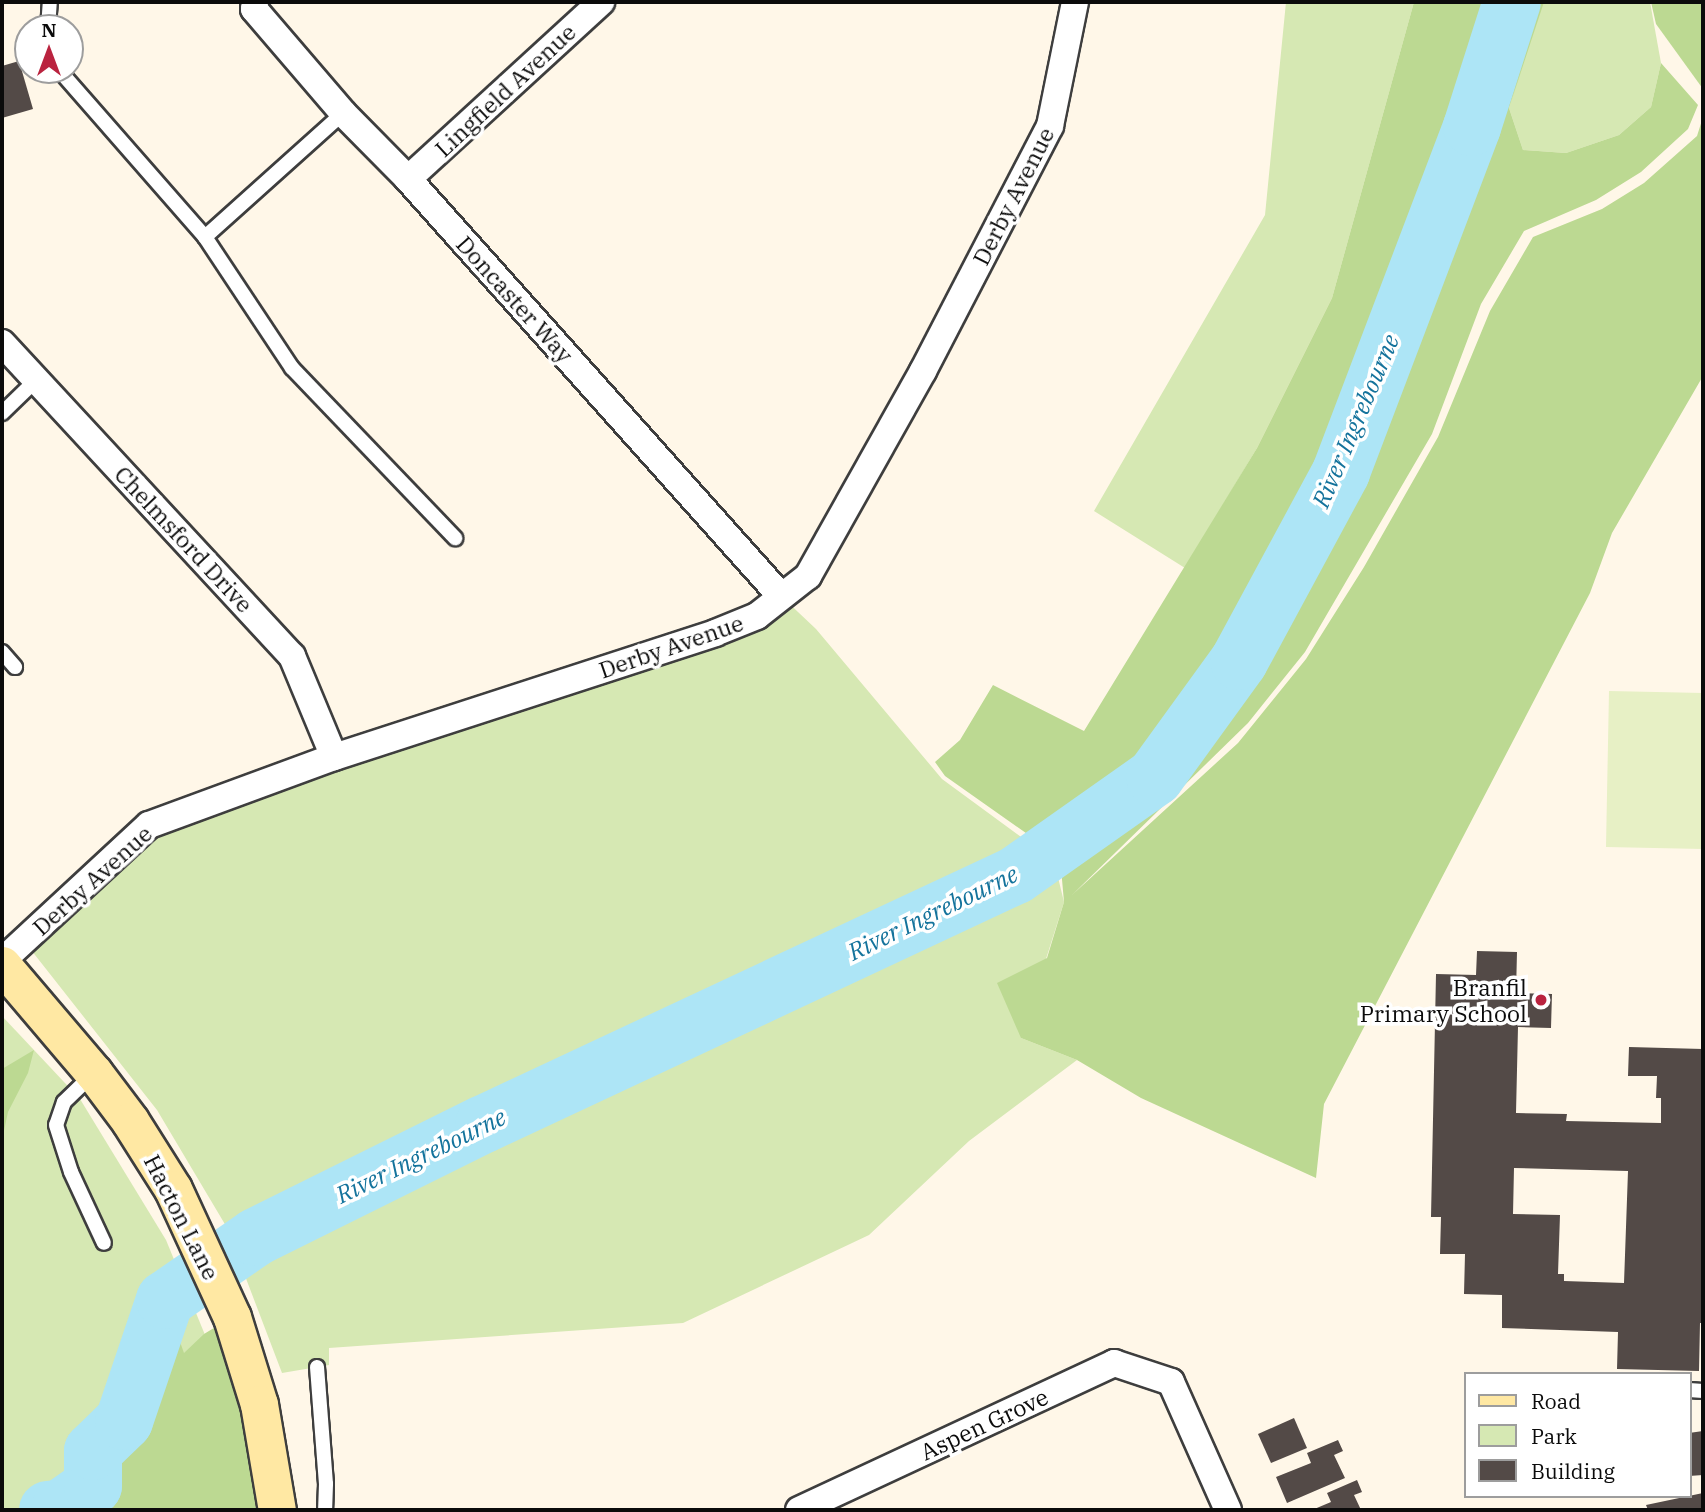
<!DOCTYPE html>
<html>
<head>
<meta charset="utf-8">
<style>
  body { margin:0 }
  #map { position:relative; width:1705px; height:1512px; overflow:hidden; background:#fff7e8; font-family:"IBM Plex Serif",serif }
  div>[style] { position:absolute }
  .green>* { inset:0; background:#d6e8b3 }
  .forest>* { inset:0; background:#bcd992 }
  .pitch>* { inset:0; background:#e7f0c5 }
  .river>* { height:58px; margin:-29px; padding:0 29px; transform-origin:29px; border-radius:29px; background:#ade5f6 }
  .building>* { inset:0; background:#534a47 }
  .roads { filter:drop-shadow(2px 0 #3e3e3e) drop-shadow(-2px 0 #3e3e3e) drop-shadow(0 2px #3e3e3e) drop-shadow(0 -2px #3e3e3e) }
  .lane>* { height:14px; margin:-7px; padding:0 7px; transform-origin:7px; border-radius:7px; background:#fff }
  .street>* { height:26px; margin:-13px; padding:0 13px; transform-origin:13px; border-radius:13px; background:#fff }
  .secondary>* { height:37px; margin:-18.5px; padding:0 18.5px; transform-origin:18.5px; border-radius:18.5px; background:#ffe8a3 }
  .dots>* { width:19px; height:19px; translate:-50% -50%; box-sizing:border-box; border:4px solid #fff; border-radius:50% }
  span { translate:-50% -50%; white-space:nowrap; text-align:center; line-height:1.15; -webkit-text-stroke:7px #fff; paint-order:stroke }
  .street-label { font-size:23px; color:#0b0b0b }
  .poi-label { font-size:23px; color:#0b0b0b }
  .right { translate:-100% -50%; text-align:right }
  .water-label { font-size:24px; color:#14739c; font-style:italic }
  .frame { position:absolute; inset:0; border:4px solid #0b0b0b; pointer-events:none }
  .legend { position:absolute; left:1464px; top:1372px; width:228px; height:126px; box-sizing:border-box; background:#fff; border:2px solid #9d9d9d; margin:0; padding:9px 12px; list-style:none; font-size:21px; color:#0b0b0b }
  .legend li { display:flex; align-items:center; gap:14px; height:35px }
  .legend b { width:35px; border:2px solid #9d9d9d }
  .north { position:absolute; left:14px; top:14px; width:70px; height:70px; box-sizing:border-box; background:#fff; border:2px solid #9d9d9d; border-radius:50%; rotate:0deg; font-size:19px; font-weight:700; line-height:28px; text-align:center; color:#0b0b0b }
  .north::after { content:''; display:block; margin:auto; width:24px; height:32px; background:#ba233f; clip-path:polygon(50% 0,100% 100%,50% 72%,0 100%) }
</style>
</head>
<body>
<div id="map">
  <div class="green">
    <div style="clip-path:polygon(1286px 2px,1414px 2px,1332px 298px,1257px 448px,1185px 568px,1094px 511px,1265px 215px)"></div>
    <div style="clip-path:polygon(1542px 2px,1650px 2px,1661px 63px,1651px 107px,1619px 135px,1566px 153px,1523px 150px,1509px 108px)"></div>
    <div style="clip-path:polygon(780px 595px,816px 629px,942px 779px,1054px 861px,1064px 902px,1021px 1038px,1077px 1060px,969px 1141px,869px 1235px,683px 1323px,329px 1348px,329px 1365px,282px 1373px,226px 1226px,157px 1110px,24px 941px,149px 825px,652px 655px)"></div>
    <div style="clip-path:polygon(2px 1016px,80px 1099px,166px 1240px,277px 1510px,2px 1510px)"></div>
  </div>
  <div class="forest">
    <div style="clip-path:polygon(1414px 2px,1544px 2px,1509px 108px,1523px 150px,1566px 153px,1619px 135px,1651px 107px,1661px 63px,1698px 105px,1688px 129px,1641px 172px,1596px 200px,1524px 231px,1481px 304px,1432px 434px,1305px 652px,1248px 723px,1072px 895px,1238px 743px,1306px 659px,1364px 567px,1438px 437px,1490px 311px,1533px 237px,1602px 209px,1644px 183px,1697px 136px,1703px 117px,1703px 376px,1612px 533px,1590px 593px,1324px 1104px,1316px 1178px,1141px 1098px,1077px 1060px,1021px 1038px,997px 983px,1047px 958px,1064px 902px,1060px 857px,945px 776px,935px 762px,960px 740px,993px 685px,1084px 731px,1257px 448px,1332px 298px)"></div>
    <div style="clip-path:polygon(1651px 2px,1703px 2px,1703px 89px,1656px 24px)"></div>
    <div style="clip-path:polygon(34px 1050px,28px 1073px,8px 1112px,2px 1140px,2px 1069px)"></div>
    <div style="clip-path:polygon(165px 1300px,184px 1353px,204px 1334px,232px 1317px,277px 1510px,48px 1510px,61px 1509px,93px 1486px,93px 1451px,124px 1421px)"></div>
  </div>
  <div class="pitch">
    <div style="clip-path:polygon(1609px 691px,1703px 693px,1703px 849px,1606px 847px)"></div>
  </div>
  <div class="river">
    <div style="left:48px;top:1510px;width:12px;rotate:-5deg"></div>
    <div style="left:60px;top:1509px;width:40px;rotate:-34.9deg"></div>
    <div style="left:93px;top:1486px;width:35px;rotate:-90deg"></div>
    <div style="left:93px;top:1451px;width:43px;rotate:-44.1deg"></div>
    <div style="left:124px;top:1421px;width:128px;rotate:-71.3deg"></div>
    <div style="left:165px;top:1300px;width:111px;rotate:-34.7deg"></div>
    <div style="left:256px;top:1237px;width:254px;rotate:-26.4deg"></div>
    <div style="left:484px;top:1124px;width:587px;rotate:-25.08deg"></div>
    <div style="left:1016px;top:875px;width:170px;rotate:-35.2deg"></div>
    <div style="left:1155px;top:777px;width:143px;rotate:-54.1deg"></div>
    <div style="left:1239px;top:661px;width:215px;rotate:-61.6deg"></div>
    <div style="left:1341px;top:472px;width:369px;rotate:-69.2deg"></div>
    <div style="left:1472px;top:127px;width:131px;rotate:-72.3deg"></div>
  </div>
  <div class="building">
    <div style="clip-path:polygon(19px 61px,33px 109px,2px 118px,2px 66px)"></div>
    <div style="clip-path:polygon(evenodd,1477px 951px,1517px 952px,1516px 993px,1552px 994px,1551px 1028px,1518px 1027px,1516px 1113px,1567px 1114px,1566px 1121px,1661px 1123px,1661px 1098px,1656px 1098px,1657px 1076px,1628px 1076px,1629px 1047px,1703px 1049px,1703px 1323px,1700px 1323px,1699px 1371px,1617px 1369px,1618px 1332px,1502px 1328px,1502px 1295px,1464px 1294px,1465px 1254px,1440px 1254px,1441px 1217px,1431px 1217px,1436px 974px,1476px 975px,1477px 951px,1514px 1168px,1628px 1171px,1624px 1283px,1564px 1281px,1564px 1274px,1558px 1274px,1560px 1215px,1513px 1214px,1514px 1168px)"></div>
    <div style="clip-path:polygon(1294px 1418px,1307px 1448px,1271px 1463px,1258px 1434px)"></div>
    <div style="clip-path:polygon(1703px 1431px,1703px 1475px,1689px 1476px,1689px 1433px)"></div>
    <div style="clip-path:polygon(1338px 1440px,1343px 1451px,1334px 1455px,1345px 1478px,1287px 1503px,1276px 1477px,1311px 1463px,1307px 1453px)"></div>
    <div style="clip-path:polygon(1357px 1480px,1362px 1492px,1354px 1495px,1361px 1510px,1312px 1510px,1331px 1502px,1327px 1493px)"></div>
    <div style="clip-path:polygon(1703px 1493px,1703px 1510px,1648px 1510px,1646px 1505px)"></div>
  </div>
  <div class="roads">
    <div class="lane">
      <div style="left:48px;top:28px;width:26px;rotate:-86deg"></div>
      <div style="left:59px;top:70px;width:222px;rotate:48.8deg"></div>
      <div style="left:205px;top:237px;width:186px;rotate:-41.9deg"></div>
      <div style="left:205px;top:237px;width:157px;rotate:56.4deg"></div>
      <div style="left:292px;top:368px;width:236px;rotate:46.2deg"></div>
      <div style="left:2px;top:413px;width:47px;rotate:-44.1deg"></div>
      <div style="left:2px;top:652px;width:20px;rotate:49deg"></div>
      <div style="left:94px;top:1073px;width:42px;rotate:136deg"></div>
      <div style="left:64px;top:1102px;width:24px;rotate:109deg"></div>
      <div style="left:56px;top:1125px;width:49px;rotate:72.3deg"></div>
      <div style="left:71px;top:1172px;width:78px;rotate:65.1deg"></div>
      <div style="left:317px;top:1367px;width:117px;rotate:85.6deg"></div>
      <div style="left:326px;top:1484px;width:26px;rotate:92deg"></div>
      <div style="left:1689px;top:1390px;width:14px;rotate:4deg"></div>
    </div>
    <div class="street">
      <div style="left:255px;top:2px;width:7px;rotate:98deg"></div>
      <div style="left:254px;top:9px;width:137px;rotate:49.4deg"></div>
      <div style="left:343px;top:113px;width:93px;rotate:45.4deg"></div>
      <div style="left:408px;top:179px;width:558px;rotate:48.2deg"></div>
      <div style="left:408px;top:179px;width:262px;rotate:-42.5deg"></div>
      <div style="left:2px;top:343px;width:427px;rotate:47.2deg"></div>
      <div style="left:292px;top:656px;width:109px;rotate:67.4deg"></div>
      <div style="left:2px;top:961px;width:200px;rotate:-42.8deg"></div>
      <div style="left:149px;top:825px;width:197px;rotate:-20.2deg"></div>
      <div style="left:334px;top:757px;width:401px;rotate:-18deg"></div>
      <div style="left:715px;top:633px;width:45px;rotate:-22deg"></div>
      <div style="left:757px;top:616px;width:65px;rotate:-38.1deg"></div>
      <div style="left:808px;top:576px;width:235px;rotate:-60.7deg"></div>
      <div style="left:923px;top:371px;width:276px;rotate:-62.6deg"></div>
      <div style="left:1050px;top:126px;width:126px;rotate:-78.6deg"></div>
      <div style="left:799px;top:1510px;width:348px;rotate:-25deg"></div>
      <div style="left:1114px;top:1363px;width:60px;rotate:18.4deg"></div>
      <div style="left:1171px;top:1382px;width:140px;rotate:66deg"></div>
    </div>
    <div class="secondary">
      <div style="left:2px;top:965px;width:142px;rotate:49.6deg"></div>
      <div style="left:94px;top:1073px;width:60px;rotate:53.1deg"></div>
      <div style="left:130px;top:1121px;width:80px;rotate:57.7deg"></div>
      <div style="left:173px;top:1189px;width:141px;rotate:65.3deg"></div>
      <div style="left:232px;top:1317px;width:91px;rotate:72.8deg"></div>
      <div style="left:259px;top:1404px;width:108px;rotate:80.4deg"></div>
    </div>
  </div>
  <div class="dots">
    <div style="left:1541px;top:1000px;background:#ba233f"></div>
  </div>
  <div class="street-label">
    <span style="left:505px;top:90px;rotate:-43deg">Lingfield Avenue</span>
    <span style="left:1013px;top:196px;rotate:-63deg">Derby Avenue</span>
    <span style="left:515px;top:299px;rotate:48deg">Doncaster Way</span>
    <span style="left:184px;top:539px;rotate:47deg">Chelmsford Drive</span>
    <span style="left:671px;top:646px;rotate:-19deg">Derby Avenue</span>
    <span style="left:92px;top:880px;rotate:-42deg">Derby Avenue</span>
    <span style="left:182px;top:1217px;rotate:63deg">Hacton Lane</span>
    <span style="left:984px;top:1424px;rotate:-25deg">Aspen Grove</span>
  </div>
  <div class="poi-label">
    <span class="right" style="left:1527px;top:1000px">Branfil<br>Primary School</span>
  </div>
  <div class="water-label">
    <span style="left:1356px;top:421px;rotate:-67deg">River Ingrebourne</span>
    <span style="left:933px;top:913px;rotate:-26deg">River Ingrebourne</span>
    <span style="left:421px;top:1156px;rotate:-26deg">River Ingrebourne</span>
  </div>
  <div class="frame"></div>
  <ul class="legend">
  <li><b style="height:9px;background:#ffe8a3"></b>Road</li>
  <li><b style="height:19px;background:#d6e8b3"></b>Park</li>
  <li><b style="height:19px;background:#534a47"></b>Building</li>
  </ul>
  <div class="north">N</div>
</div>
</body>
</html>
